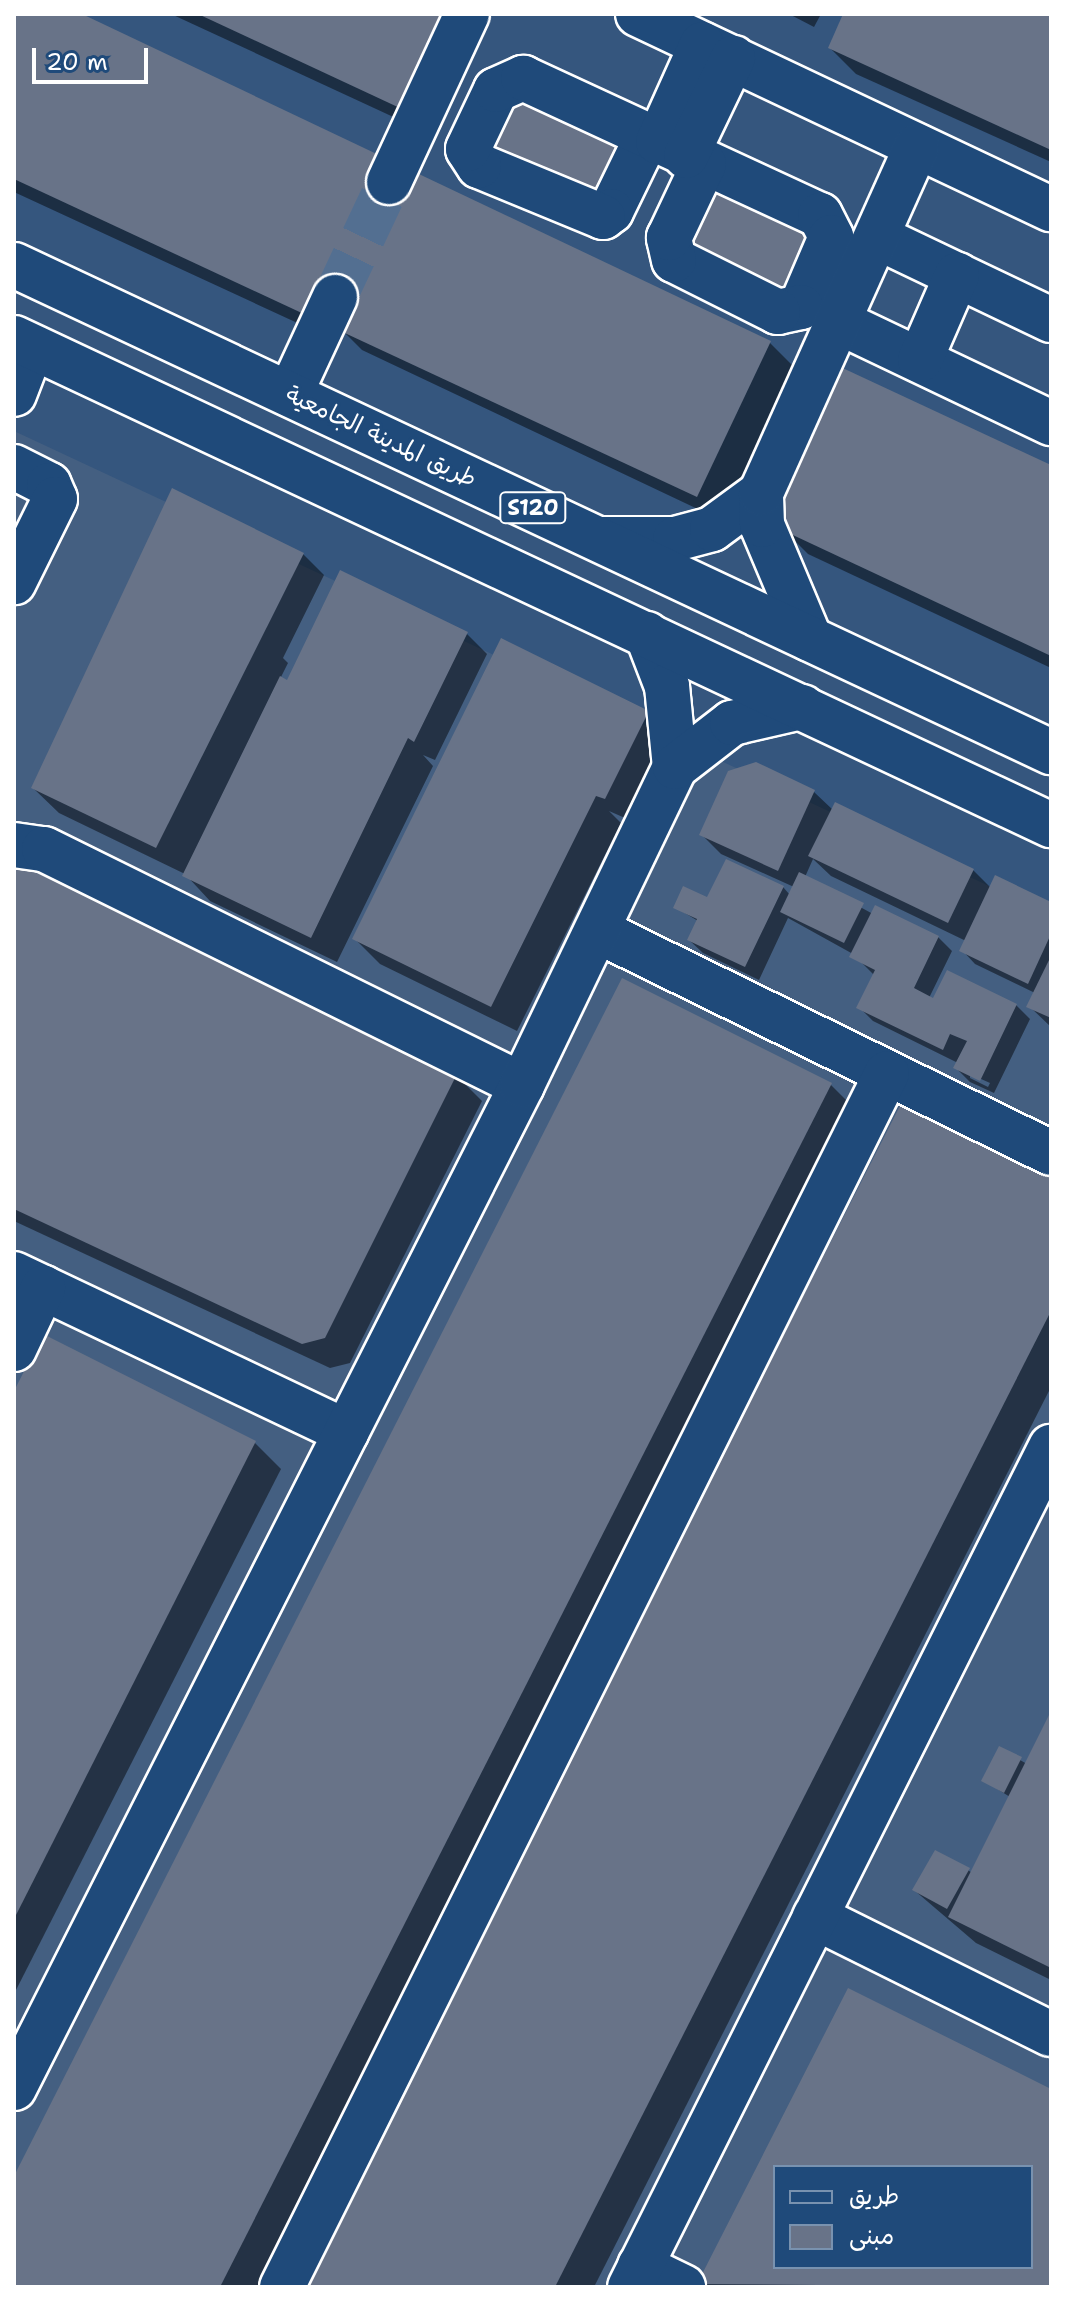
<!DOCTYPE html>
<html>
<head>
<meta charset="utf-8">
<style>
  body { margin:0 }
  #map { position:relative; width:1065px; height:2301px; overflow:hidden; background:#35567e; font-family:"Shantell Sans","Playpen Sans Arabic",sans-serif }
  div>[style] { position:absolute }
  .built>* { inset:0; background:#445f81 }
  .shadow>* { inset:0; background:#0007 }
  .building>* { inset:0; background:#687388 }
  .minor-tunnel>* { height:44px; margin-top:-22px; transform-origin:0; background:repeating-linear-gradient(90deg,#536f91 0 44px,transparent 0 66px) }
  .roads { filter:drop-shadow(2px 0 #fff) drop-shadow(-2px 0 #fff) drop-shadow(0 2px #fff) drop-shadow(0 -2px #fff) }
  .minor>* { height:44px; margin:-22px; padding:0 22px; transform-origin:22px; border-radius:22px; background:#1f4a7a }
  .major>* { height:44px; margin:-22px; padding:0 22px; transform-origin:22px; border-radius:22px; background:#1f4a7a }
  span { translate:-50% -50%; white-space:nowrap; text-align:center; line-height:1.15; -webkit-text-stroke:6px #1f4a7a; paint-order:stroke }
  .shield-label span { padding:2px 6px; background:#1f4a7a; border:2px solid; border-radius:6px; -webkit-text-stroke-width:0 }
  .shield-label { font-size:22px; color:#fff; font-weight:700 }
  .street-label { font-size:24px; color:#fff }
  .frame { position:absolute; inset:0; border:16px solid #fff; pointer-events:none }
  .legend { position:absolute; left:773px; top:2165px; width:260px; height:104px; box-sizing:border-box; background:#1f4a7a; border:2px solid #7992af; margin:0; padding:10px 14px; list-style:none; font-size:24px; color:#fff }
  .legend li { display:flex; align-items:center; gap:16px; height:40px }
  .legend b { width:40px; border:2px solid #7992af }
  .scale { position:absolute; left:32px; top:48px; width:116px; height:36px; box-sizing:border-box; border:4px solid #fff; border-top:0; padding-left:10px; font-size:24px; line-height:28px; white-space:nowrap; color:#fff; -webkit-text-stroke:6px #1f4a7a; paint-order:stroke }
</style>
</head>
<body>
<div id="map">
  <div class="built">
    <div style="clip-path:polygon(evenodd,14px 431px,1051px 915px,1051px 2287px,14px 2287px,14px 431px,775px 2167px,1031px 2167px,1031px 2267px,775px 2267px,775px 2167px)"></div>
  </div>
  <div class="shadow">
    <div style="clip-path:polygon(14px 14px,77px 14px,770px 343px,796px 369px,723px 521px,362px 350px,336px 324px,330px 338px,14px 192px)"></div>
    <div style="clip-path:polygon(171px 14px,483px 14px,428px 133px)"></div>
    <div style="clip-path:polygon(789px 14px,821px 14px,814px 27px)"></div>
    <div style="clip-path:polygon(845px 14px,1051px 14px,1051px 162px,856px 74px,830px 48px)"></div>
    <div style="clip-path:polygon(1051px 467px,1051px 668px,808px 554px,782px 528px)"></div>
    <div style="clip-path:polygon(303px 554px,324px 575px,283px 658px,288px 663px,280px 679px,288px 683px,467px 634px,487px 654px,435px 760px,423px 755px,433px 766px,337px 962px,210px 901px,185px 874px,59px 813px,33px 788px)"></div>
    <div style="clip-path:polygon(648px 712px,668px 733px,625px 818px,609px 811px,621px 823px,517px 1031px,380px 964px,354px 938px)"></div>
    <div style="clip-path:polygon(evenodd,756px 764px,814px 792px,833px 810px,973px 870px,991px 888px,1051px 904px,1051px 1027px,1029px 1006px,1035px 993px,975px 964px,962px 950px,966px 941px,831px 876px,813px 859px,805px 877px,873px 914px,938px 937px,952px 951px,929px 998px,1016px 1005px,1030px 1019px,994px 1093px,970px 1082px,956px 1068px,958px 1063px,873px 1021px,859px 1007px,874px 975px,853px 954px,788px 918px,759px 980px,703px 953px,689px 940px,698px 921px,675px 907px,783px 887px,790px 895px,794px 887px,721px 854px,701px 834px,756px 764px,970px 1074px,990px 1083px,988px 1087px,970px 1078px,970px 1074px)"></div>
    <div style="clip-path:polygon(14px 864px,456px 1075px,482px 1101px,350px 1363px,330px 1368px,14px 1221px)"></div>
    <div style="clip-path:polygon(830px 1084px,856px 1110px,258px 2287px,14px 2287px,14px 2180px)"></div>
    <div style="clip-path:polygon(1051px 1172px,1051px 1387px,594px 2287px,302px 2287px)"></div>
    <div style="clip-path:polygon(44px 1337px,255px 1443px,281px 1469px,14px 1994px,14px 1395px)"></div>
    <div style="clip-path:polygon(1051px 1716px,1051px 1980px,976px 1943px,914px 1890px,968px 1870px,972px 1873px,1010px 1797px,983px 1780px,999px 1748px,1027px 1764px)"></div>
    <div style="clip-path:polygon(evenodd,849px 1990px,1051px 2091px,1051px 2287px,702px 2287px,849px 1990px,775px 2167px,1031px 2167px,1031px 2267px,775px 2267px,775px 2167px)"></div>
  </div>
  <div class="building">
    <div style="clip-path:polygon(14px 14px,82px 14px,771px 341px,697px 497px,14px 179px)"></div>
    <div style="clip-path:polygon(198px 14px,447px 14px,402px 109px)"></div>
    <div style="clip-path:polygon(843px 14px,1051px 14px,1051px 150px,828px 48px)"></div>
    <div style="clip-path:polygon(511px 94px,619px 144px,590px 205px,482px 155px)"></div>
    <div style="clip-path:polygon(708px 185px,815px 234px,786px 298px,679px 249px)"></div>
    <div style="clip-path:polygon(834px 364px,1051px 465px,1051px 656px,780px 529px,770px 501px)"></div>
    <div style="clip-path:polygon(172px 488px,304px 553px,156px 848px,31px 788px)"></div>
    <div style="clip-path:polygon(340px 570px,468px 632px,414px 742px,408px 738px,311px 938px,182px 876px,280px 676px,287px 680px)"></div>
    <div style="clip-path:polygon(501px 638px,649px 711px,605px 799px,596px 796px,491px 1007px,352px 939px)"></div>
    <div style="clip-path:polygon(756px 762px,815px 790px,778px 871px,699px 835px,728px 771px)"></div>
    <div style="clip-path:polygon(835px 802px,974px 869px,948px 923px,808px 856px)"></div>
    <div style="clip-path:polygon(726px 859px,784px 886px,745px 967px,687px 940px,697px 919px,673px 908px,683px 886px,707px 897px)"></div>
    <div style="clip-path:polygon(14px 861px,457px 1074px,325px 1338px,302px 1344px,14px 1209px)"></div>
    <div style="clip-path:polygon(799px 872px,864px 903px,844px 943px,780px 912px)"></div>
    <div style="clip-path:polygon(995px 875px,1051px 902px,1051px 934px,1028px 984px,959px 951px)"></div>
    <div style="clip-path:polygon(875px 905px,939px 936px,914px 988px,933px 998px,947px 970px,1017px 1004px,980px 1081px,953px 1068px,967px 1041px,950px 1034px,943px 1050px,856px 1008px,875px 970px,849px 957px)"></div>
    <div style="clip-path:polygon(1051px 956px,1051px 1018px,1026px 1007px)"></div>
    <div style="clip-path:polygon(622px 978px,832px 1083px,220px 2287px,14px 2287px,14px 2176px)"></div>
    <div style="clip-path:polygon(905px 1096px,1051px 1170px,1051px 1311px,555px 2287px,299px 2287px)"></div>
    <div style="clip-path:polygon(43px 1334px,256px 1441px,14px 1919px,14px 1391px)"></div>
    <div style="clip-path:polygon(1051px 1711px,1051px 1968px,948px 1917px)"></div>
    <div style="clip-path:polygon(999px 1746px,1022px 1757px,1004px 1793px,981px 1781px)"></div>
    <div style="clip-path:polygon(935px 1850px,970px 1868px,947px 1909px,912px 1890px)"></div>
    <div style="clip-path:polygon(evenodd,848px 1988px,1051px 2089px,1051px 2287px,697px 2284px,848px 1988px,775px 2167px,1031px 2167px,1031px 2267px,775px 2267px,775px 2167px)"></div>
  </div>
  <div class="minor-tunnel">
    <div style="left:335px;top:297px;width:127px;rotate:-64.8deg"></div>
  </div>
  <div class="roads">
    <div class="minor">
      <div style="left:638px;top:14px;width:457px;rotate:25.3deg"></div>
      <div style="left:647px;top:137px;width:82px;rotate:115.9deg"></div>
      <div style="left:611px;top:211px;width:10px;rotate:143deg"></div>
      <div style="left:603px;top:217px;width:134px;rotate:-157.6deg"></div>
      <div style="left:479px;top:166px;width:20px;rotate:-123deg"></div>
      <div style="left:468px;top:149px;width:65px;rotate:-64.6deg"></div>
      <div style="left:496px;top:90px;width:30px;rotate:-24deg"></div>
      <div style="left:523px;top:78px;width:327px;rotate:24.8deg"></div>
      <div style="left:820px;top:215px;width:25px;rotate:63deg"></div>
      <div style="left:831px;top:237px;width:76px;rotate:113.2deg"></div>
      <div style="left:801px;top:307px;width:24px;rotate:168deg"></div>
      <div style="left:778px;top:312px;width:116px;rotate:-153.4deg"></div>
      <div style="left:674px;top:260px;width:23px;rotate:-103deg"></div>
      <div style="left:669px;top:238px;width:82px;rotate:-64.7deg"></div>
      <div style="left:658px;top:142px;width:107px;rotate:-65.8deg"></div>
      <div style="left:686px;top:156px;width:109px;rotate:-64.4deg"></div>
      <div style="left:389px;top:182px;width:185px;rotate:-65.1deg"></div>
      <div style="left:877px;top:237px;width:193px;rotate:25.5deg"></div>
      <div style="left:839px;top:322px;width:235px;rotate:25.5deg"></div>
      <div style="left:920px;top:360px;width:93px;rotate:-66.5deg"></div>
      <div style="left:14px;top:394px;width:50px;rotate:-69deg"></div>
      <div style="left:290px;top:394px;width:107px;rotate:-65.1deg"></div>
      <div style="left:14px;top:467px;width:39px;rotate:27deg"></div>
      <div style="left:49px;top:485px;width:15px;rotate:67deg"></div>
      <div style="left:55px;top:499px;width:93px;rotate:116.3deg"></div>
      <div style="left:599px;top:539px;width:76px"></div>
      <div style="left:675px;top:539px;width:38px;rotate:-15deg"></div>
      <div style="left:712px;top:529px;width:61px;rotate:-36.3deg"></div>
      <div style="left:647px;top:634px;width:56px;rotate:69deg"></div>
      <div style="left:667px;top:686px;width:81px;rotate:84.4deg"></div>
      <div style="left:810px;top:639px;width:124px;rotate:-112.8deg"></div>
      <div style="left:762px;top:525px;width:32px;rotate:-92deg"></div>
      <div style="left:761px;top:493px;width:380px;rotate:-65.8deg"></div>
      <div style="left:14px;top:845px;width:30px;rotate:8deg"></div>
      <div style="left:44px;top:849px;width:533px;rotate:26.28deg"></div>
      <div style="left:598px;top:931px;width:504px;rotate:26.11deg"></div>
      <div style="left:14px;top:1274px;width:368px;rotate:25.4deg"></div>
      <div style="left:14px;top:1349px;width:68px;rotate:-64.6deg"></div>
      <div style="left:815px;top:1917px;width:263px;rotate:26.4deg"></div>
      <div style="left:14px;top:2088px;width:1124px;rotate:-63.14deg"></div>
      <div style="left:522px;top:1085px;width:353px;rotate:-64.3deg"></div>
      <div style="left:675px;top:767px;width:72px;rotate:-37.7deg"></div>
      <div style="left:732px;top:723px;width:72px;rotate:-12.9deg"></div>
      <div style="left:640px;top:2266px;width:48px;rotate:26deg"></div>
      <div style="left:282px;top:2287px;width:1356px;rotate:-63.51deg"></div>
      <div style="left:630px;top:2287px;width:940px;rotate:-63.38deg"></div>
    </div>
    <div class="major">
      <div style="left:14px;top:265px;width:1146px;rotate:25.16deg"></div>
      <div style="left:14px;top:338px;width:1146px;rotate:25.16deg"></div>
    </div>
  </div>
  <div class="shield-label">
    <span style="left:533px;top:508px">S120</span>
  </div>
  <div class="street-label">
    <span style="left:381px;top:437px;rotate:25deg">طريق المدينة الجامعية</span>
  </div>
  <div class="frame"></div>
  <ul class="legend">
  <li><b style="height:10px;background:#1f4a7a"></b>طريق</li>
  <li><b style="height:22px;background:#687388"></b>مبنى</li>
  </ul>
  <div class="scale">20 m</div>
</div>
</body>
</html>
